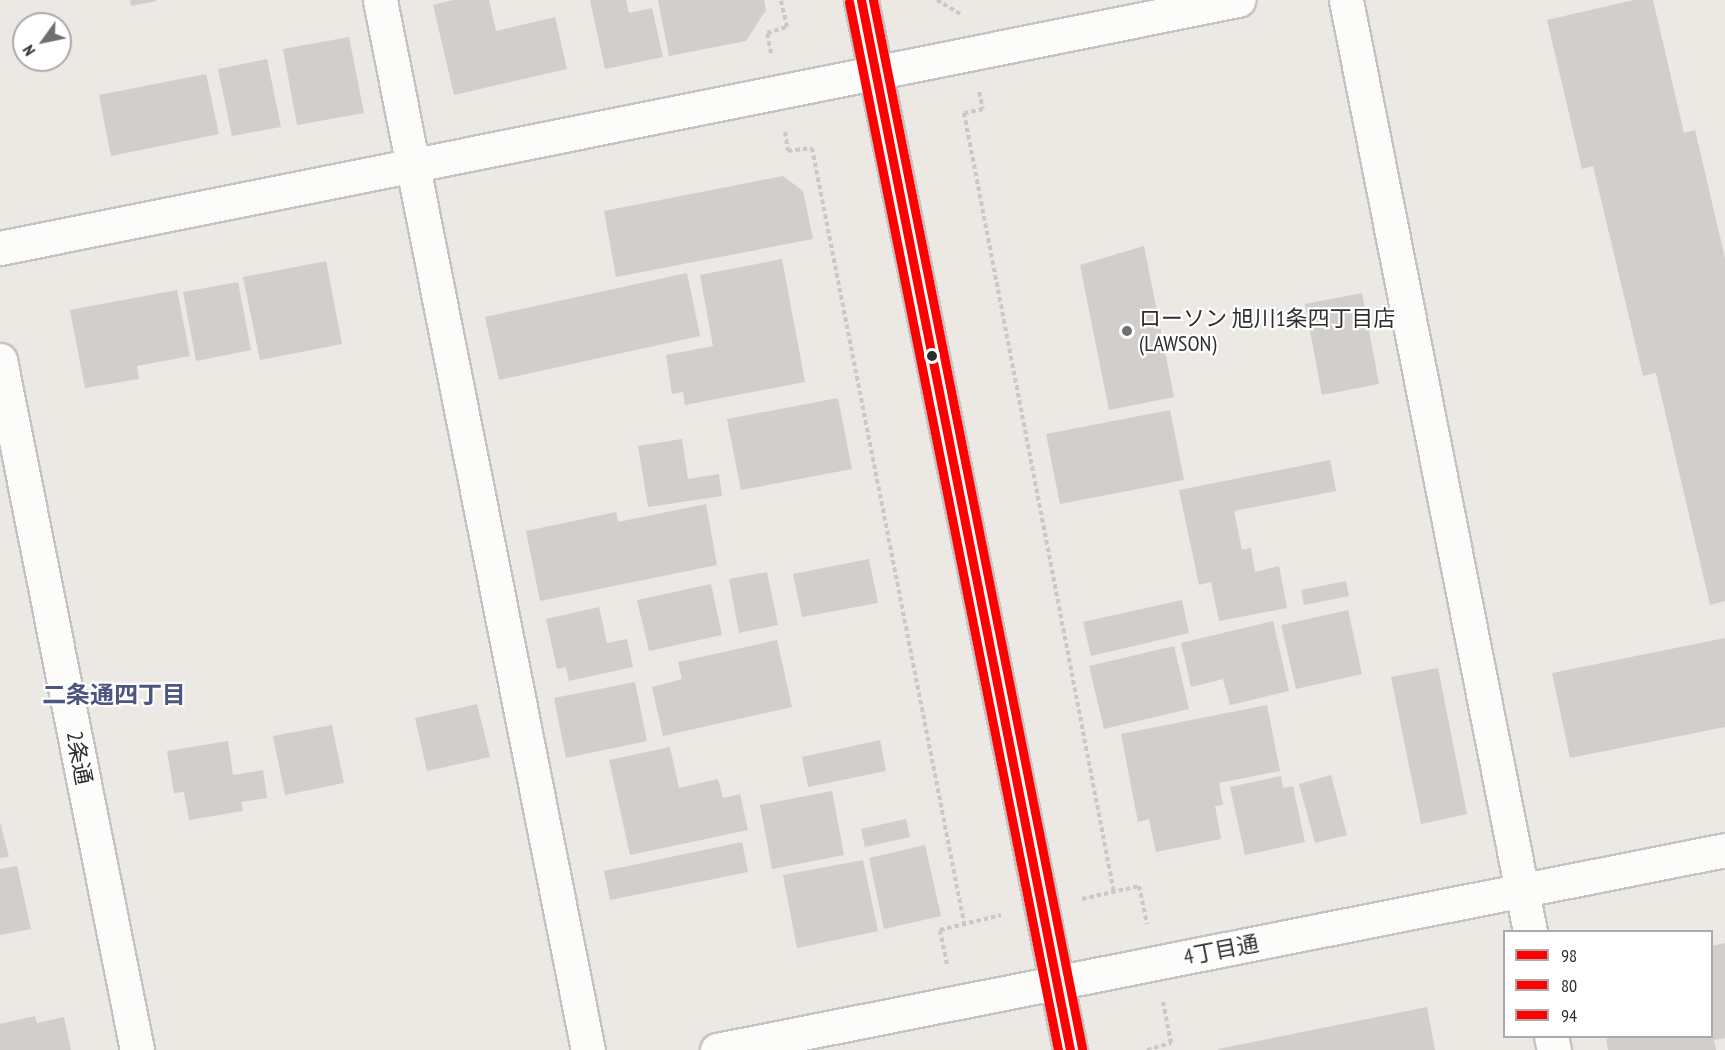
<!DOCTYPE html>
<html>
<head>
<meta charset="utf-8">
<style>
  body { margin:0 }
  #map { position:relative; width:1725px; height:1050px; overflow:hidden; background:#ece8e4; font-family:"PT Sans Narrow","Noto Sans JP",sans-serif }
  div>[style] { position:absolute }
  .building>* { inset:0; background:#d1cecb }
  .path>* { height:4px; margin-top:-2px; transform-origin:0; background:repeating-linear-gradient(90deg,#c9c9c8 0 4.5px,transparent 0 7.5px) }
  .roads { filter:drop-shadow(2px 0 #c5c4c5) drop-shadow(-2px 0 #c5c4c5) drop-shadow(0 2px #c5c4c5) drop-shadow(0 -2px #c5c4c5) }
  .street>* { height:33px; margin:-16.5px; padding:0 16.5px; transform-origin:16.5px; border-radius:16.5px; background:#fcfcfb }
  .secondary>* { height:33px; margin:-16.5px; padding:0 16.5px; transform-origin:16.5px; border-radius:16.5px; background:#fcfcfb }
  .bus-1>* { height:9px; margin:-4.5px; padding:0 4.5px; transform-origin:4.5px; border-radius:4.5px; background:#f00 }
  .bus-2>* { height:9px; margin:-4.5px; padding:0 4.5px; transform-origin:4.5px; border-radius:4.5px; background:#f00 }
  .bus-3>* { height:9px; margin:-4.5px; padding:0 4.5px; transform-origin:4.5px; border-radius:4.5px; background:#f00 }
  .dots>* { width:16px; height:16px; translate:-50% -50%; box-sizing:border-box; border:3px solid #fff; border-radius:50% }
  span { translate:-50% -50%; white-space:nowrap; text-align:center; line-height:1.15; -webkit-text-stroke:4.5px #fff; paint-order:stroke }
  .poi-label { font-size:22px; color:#2e2e2e }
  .left { translate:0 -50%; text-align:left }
  .street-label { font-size:22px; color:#2e2e2e }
  .neighbourhood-label { font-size:24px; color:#4d5680; font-weight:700 }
  .legend { position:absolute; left:1503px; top:930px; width:210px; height:108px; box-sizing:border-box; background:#fff; border:2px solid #ababab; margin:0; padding:8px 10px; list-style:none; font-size:18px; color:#2e2e2e }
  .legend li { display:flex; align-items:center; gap:12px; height:30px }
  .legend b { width:30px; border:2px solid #ababab }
  .north { position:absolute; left:12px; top:12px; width:60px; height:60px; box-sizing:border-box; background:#fff; border:2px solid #ababab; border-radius:50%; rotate:237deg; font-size:16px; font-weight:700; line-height:24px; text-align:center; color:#2e2e2e }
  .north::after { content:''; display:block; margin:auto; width:21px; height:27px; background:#706f6e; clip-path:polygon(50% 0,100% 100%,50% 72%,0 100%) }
</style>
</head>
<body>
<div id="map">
  <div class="building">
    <div style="clip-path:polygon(130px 0,156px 0,156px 1px,131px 6px)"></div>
    <div style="clip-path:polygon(453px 0,489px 0,496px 31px,555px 17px,567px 69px,454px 95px,433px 5px)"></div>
    <div style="clip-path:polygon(590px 0,626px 0,629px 13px,652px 8px,663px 57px,605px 69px)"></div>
    <div style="clip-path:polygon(658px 0,764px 0,766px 10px,746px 41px,669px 56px)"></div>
    <div style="clip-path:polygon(1634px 0,1653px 0,1684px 133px,1695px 130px,1725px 258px,1725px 601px,1710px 605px,1656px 373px,1643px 376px,1593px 166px,1582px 169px,1547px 20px)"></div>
    <div style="clip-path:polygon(349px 37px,364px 113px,297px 125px,283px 49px)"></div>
    <div style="clip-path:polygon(267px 59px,281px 127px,232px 136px,218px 69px)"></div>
    <div style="clip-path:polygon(206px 74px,219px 134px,111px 156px,99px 95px)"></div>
    <div style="clip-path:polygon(783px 176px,803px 191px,813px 239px,616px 277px,604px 211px)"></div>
    <div style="clip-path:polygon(1144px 246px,1174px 397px,1109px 410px,1080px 265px)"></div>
    <div style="clip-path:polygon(782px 259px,805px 382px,685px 405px,683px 392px,672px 394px,666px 355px,713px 346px,700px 275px)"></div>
    <div style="clip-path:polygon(326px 261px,342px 344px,260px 360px,243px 277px)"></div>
    <div style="clip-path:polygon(687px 273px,700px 336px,499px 380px,485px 317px)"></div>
    <div style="clip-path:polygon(238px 282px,251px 350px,196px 361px,183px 292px)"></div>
    <div style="clip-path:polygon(177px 290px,190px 356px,137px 366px,139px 379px,85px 388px,70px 310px)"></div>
    <div style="clip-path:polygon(1362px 293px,1379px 384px,1322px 395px,1305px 304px)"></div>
    <div style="clip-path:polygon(838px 398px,852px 469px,741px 490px,727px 419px)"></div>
    <div style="clip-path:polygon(1170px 410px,1184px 480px,1060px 504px,1046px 434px)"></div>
    <div style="clip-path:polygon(682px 439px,688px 479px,719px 474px,722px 496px,648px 507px,638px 446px)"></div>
    <div style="clip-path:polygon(1330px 460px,1336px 491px,1234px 511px,1242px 550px,1251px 548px,1255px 572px,1279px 566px,1287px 608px,1219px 621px,1211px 582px,1199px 585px,1179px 490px)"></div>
    <div style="clip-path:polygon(706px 504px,717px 565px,540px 601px,526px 531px,616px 512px,618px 522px)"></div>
    <div style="clip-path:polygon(869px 559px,878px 603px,802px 617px,793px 574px)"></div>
    <div style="clip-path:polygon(767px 572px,778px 625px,739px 633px,729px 579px)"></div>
    <div style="clip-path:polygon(1346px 581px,1349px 596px,1304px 605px,1301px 590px)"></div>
    <div style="clip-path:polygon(711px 584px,722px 635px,649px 651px,637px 600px)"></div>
    <div style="clip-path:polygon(1182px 600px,1189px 633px,1091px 656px,1083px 622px)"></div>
    <div style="clip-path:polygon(599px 607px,607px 643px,627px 639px,633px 667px,569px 681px,566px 667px,557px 669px,546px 619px)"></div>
    <div style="clip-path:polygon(1348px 610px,1362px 674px,1296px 689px,1281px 625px)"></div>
    <div style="clip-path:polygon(1273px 621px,1289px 691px,1230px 705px,1223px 679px,1191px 687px,1181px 643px)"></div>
    <div style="clip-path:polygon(1725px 638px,1725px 727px,1570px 758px,1552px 673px)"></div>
    <div style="clip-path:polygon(777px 640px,792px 707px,663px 736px,652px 687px,682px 679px,678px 662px)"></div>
    <div style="clip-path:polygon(1174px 646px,1189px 709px,1104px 729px,1089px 666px)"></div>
    <div style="clip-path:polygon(1438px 668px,1467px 814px,1421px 824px,1391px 677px)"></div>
    <div style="clip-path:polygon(635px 682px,647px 741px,566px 758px,554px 698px)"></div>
    <div style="clip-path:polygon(477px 704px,490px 757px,427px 771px,415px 718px)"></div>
    <div style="clip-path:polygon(1267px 705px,1280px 771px,1219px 783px,1223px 805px,1215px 806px,1221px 839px,1156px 852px,1149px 819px,1138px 822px,1121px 734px)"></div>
    <div style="clip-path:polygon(332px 725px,344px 783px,285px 795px,273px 736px)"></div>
    <div style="clip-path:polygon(880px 740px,886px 771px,808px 787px,802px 757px)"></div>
    <div style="clip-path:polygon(228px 741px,233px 775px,263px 770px,267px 798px,241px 802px,243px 811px,189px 820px,184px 792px,174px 793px,167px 751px)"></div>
    <div style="clip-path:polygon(670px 747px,679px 788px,718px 779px,723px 798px,740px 794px,748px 830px,630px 855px,609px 760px)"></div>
    <div style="clip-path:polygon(1331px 775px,1347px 835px,1315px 843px,1299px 784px)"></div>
    <div style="clip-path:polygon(1281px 776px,1283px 788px,1293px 786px,1305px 842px,1245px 855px,1230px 787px)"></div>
    <div style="clip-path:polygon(832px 791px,844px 855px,772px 869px,760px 805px)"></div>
    <div style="clip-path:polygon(906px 819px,910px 837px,865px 847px,861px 829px)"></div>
    <div style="clip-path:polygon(0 822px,9px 857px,0 858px)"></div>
    <div style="clip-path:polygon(742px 842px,748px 872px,610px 900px,604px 871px)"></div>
    <div style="clip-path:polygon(925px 845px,941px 916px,884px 929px,869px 858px)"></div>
    <div style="clip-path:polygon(863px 860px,878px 931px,797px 948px,783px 875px)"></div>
    <div style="clip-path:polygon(17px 866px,31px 929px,0 935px,0 869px)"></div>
    <div style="clip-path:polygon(1725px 943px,1725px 1038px,1714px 1040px,1716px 1050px,1608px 1050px,1606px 1036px,1712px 1036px,1712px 946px)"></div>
    <div style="clip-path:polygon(1427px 1007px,1435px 1050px,1218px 1050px,1218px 1049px)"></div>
    <div style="clip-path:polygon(35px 1016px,37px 1023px,64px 1017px,71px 1050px,0 1050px,0 1024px)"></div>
  </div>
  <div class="path">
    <div style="left:937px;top:0;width:27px;rotate:31deg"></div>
    <div style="left:771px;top:53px;width:20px;rotate:-101deg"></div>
    <div style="left:767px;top:33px;width:21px;rotate:-17deg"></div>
    <div style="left:787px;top:27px;width:28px;rotate:-103deg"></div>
    <div style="left:979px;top:92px;width:17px;rotate:77deg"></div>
    <div style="left:983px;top:109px;width:19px;rotate:168deg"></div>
    <div style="left:964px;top:113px;width:794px;rotate:79.11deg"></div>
    <div style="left:785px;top:132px;width:19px;rotate:81deg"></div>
    <div style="left:788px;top:151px;width:24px;rotate:-7deg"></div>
    <div style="left:812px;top:148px;width:790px;rotate:78.9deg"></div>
    <div style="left:1082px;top:899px;width:58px;rotate:-12.8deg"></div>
    <div style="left:1139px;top:886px;width:39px;rotate:78deg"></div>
    <div style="left:947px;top:964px;width:35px;rotate:-102deg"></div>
    <div style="left:940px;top:930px;width:63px;rotate:-13.8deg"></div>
    <div style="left:1147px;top:1050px;width:25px;rotate:-16deg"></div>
    <div style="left:1171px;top:1043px;width:42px;rotate:-101deg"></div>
  </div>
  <div class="roads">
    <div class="street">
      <div style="left:380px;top:0;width:1070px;rotate:78.8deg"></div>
      <div style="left:1346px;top:0;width:950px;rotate:78.83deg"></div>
      <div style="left:0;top:360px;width:703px;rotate:78.77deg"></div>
      <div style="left:1551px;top:1036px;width:14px;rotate:78deg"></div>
    </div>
    <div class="secondary">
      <div style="left:861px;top:0;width:1071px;rotate:78.74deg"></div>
      <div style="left:0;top:248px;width:1263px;rotate:-11.33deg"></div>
      <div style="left:717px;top:1050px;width:1028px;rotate:-11.22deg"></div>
    </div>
  </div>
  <div class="bus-1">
    <div style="left:861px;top:0;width:1071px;rotate:78.74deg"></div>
  </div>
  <div class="bus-2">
    <div style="left:849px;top:2px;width:1069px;rotate:78.72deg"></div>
  </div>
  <div class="bus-3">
    <div style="left:873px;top:0;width:1069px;rotate:78.72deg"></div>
  </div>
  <div class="dots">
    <div style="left:1127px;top:331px;background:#706f6e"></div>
    <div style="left:932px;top:356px;background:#2e2e2e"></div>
  </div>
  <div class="poi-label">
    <span class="left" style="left:1139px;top:331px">ローソン 旭川1条四丁目店<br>(LAWSON)</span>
  </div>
  <div class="street-label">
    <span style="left:79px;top:758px;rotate:79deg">2条通</span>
    <span style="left:1221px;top:950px;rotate:-11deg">4丁目通</span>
  </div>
  <div class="neighbourhood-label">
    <span style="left:114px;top:695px">二条通四丁目</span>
  </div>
  <ul class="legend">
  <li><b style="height:8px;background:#f00"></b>98</li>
  <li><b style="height:8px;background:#f00"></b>80</li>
  <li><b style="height:8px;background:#f00"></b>94</li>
  </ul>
  <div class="north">N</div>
</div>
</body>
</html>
